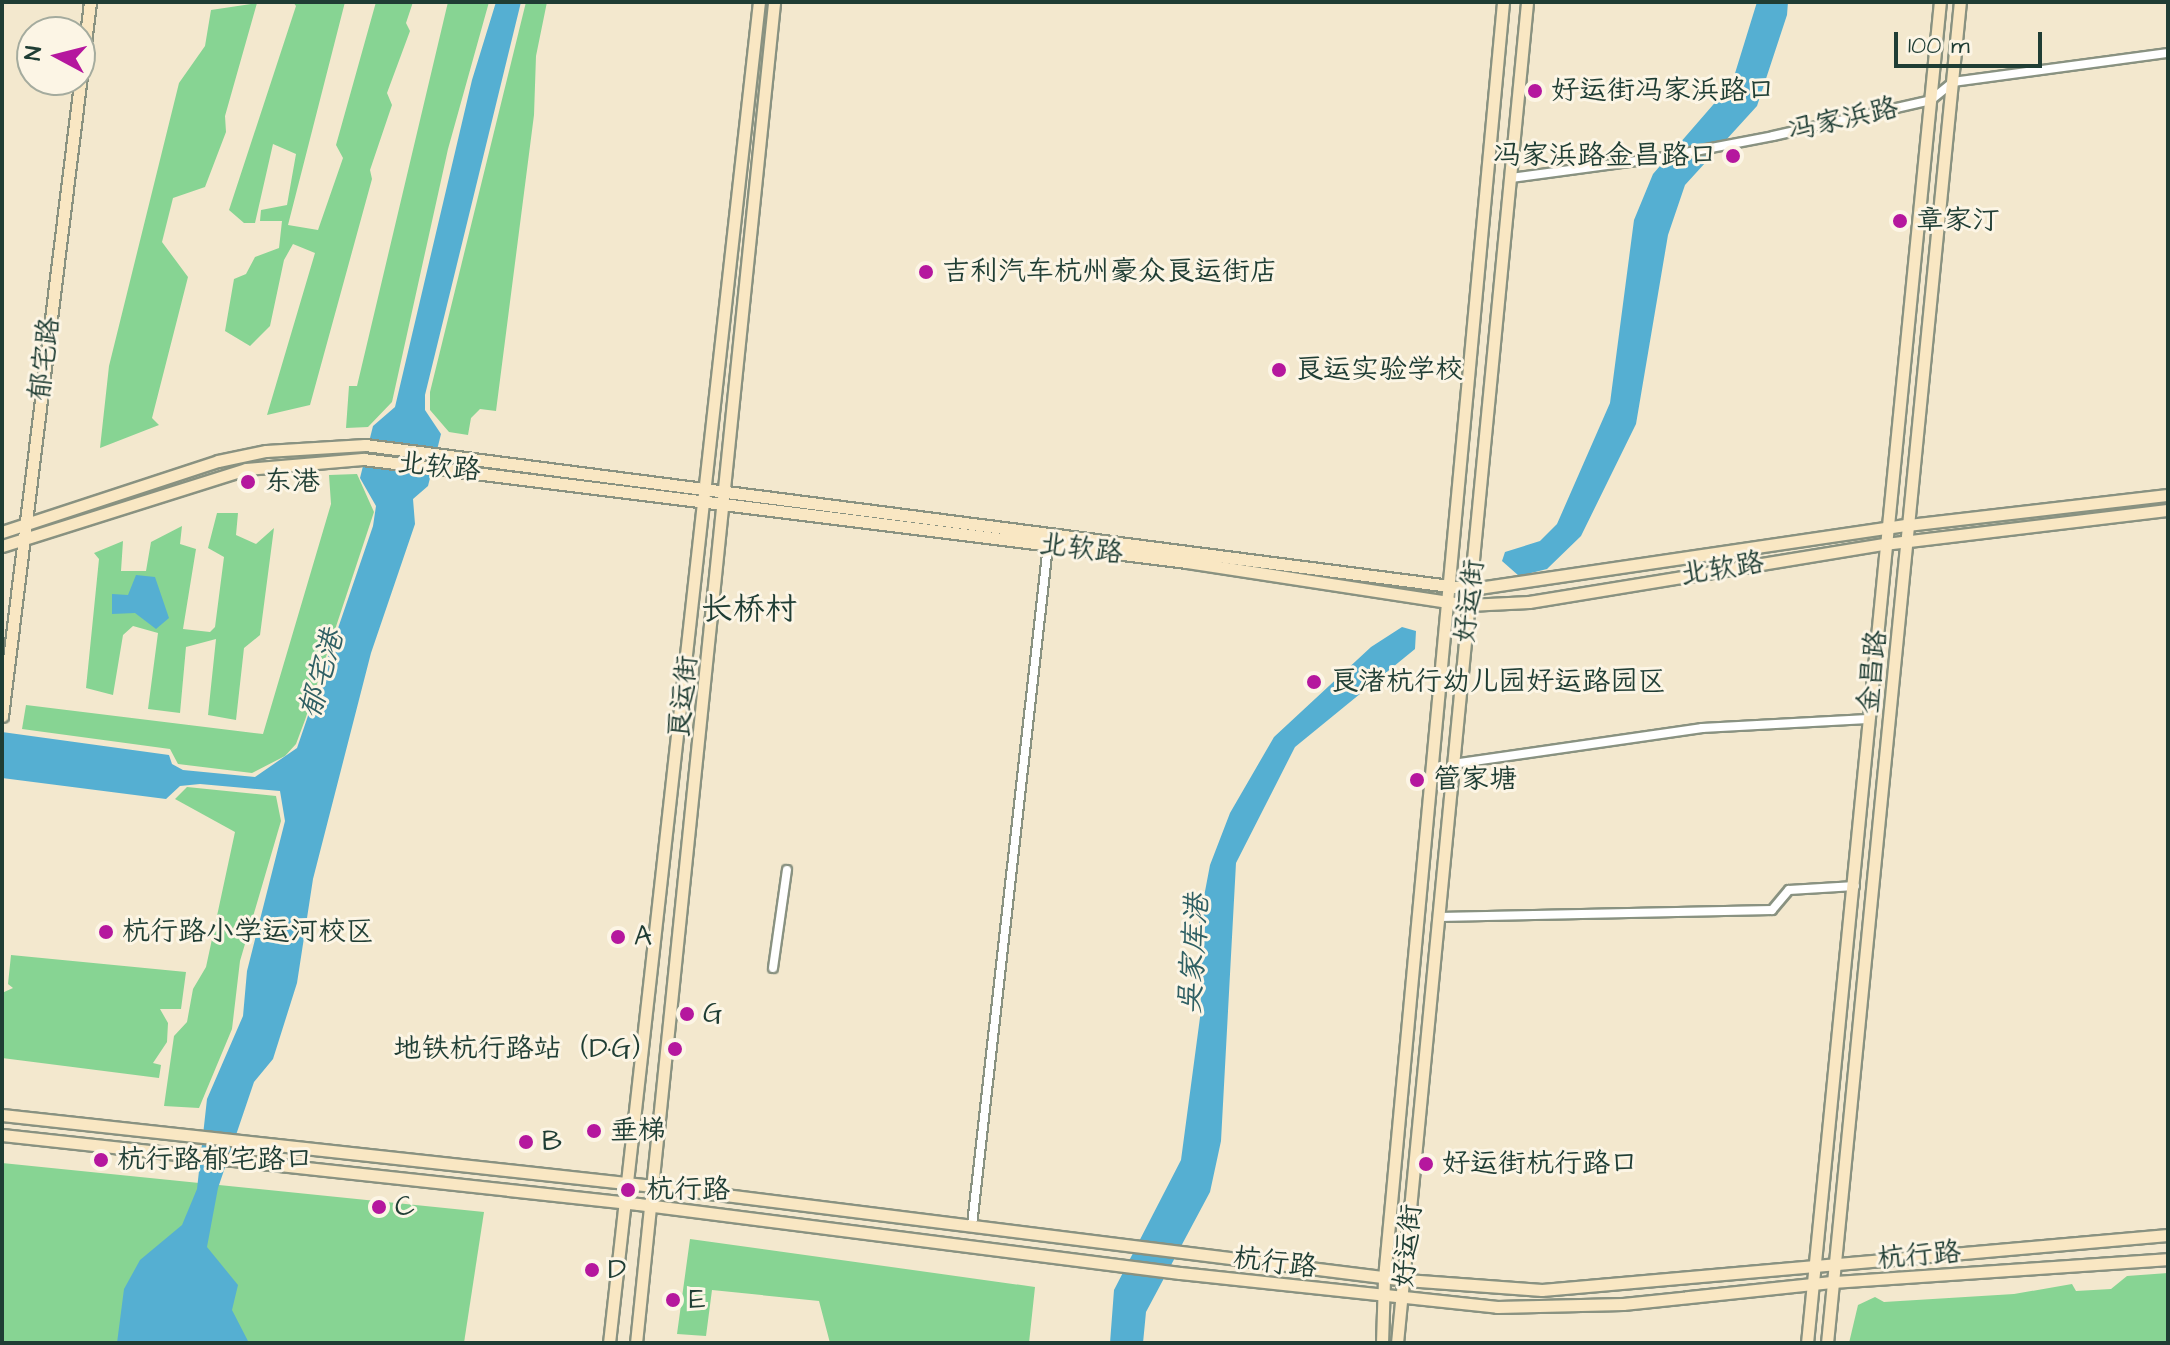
<!DOCTYPE html>
<html>
<head>
<meta charset="utf-8">
<style>
  body { margin:0 }
  #map { position:relative; width:2170px; height:1345px; overflow:hidden; background:#f3e8ce; font-family:"Architects Daughter","LXGW WenKai TC",sans-serif }
  div>[style] { position:absolute }
  .green>* { inset:0; background:#87d493 }
  .water>* { inset:0; background:#55afd2 }
  .roads { filter:drop-shadow(2px 0 #899281) drop-shadow(-2px 0 #899281) drop-shadow(0 2px #899281) drop-shadow(0 -2px #899281) }
  .street>* { height:8px; margin:-4px; padding:0 4px; transform-origin:4px; border-radius:4px; background:#fff }
  .secondary>* { height:11px; margin:-5.5px; padding:0 5.5px; transform-origin:5.5px; border-radius:5.5px; background:#f9e7c3 }
  .dots>* { width:22px; height:22px; translate:-50% -50%; box-sizing:border-box; border:4px solid #fcf5e5; border-radius:50% }
  span { translate:-50% -50%; white-space:nowrap; text-align:center; line-height:1.15; -webkit-text-stroke:6px #fcf5e5; paint-order:stroke }
  .poi-label { font-size:28px; color:#1f3d34 }
  .left { translate:0 -50%; text-align:left }
  .right { translate:-100% -50%; text-align:right }
  .street-label { font-size:28px; color:#1f3d34 }
  .water-label { font-size:30px; color:#2f5f63; font-style:italic }
  .quarter-label { font-size:32px; color:#1f3d34 }
  .frame { position:absolute; inset:0; border:4px solid #1f3d34; pointer-events:none }
  .north { position:absolute; left:16px; top:16px; width:80px; height:80px; box-sizing:border-box; background:#fcf5e5; border:2px solid #a4ab9e; border-radius:50%; rotate:277deg; font-size:22px; font-weight:700; line-height:32px; text-align:center; color:#1f3d34 }
  .north::after { content:''; display:block; margin:auto; width:28px; height:36px; background:#b5179e; clip-path:polygon(50% 0,100% 100%,50% 72%,0 100%) }
  .scale { position:absolute; left:1894px; top:32px; width:148px; height:36px; box-sizing:border-box; border:4px solid #1f3d34; border-top:0; padding-left:10px; font-size:24px; line-height:28px; white-space:nowrap; color:#1f3d34; -webkit-text-stroke:6px #fcf5e5; paint-order:stroke }
</style>
</head>
<body>
<div id="map">
  <div class="green">
    <div style="clip-path:polygon(293px 2px,345px 2px,288px 225px,318px 230px,343px 158px,336px 145px,376px 2px,413px 2px,406px 23px,410px 31px,387px 93px,392px 105px,370px 170px,372px 179px,310px 405px,267px 415px,315px 253px,293px 244px,284px 260px,270px 326px,250px 346px,225px 331px,234px 279px,246px 274px,255px 257px,279px 248px,282px 221px,260px 221px,261px 210px,287px 205px,296px 154px,273px 144px,255px 223px,244px 223px,229px 210px,296px 6px)"></div>
    <div style="clip-path:polygon(448px 2px,489px 2px,448px 149px,392px 402px,368px 427px,346px 428px,349px 386px,357px 386px)"></div>
    <div style="clip-path:polygon(526px 2px,547px 2px,536px 56px,534px 115px,496px 411px,480px 409px,471px 418px,468px 435px,449px 432px,430px 410px,430px 392px)"></div>
    <div style="clip-path:polygon(257px 3px,225px 116px,226px 132px,205px 187px,173px 198px,162px 242px,188px 277px,152px 418px,159px 425px,100px 448px,109px 366px,179px 83px,205px 46px,211px 10px)"></div>
    <div style="clip-path:polygon(357px 474px,374px 512px,305px 720px,296px 744px,285px 756px,252px 773px,178px 764px,170px 749px,22px 729px,26px 705px,263px 734px,331px 504px,329px 475px)"></div>
    <div style="clip-path:polygon(217px 513px,238px 513px,236px 535px,256px 544px,274px 528px,260px 635px,244px 648px,236px 720px,208px 715px,216px 639px,186px 647px,180px 713px,148px 709px,158px 633px,133px 626px,123px 635px,113px 695px,86px 688px,99px 559px,94px 553px,123px 541px,121px 571px,146px 571px,151px 542px,182px 526px,180px 544px,196px 549px,183px 629px,210px 632px,215px 627px,224px 557px,208px 548px)"></div>
    <div style="clip-path:polygon(187px 787px,276px 796px,281px 821px,240px 961px,232px 1029px,199px 1108px,164px 1106px,174px 1036px,187px 1022px,193px 989px,206px 967px,235px 832px,175px 799px)"></div>
    <div style="clip-path:polygon(11px 955px,186px 972px,181px 1009px,160px 1009px,168px 1023px,167px 1042px,153px 1063px,161px 1065px,159px 1078px,2px 1058px,2px 993px,13px 988px,8px 984px)"></div>
    <div style="clip-path:polygon(2px 1163px,484px 1212px,464px 1343px,2px 1343px)"></div>
    <div style="clip-path:polygon(690px 1239px,1035px 1287px,1029px 1343px,830px 1343px,819px 1301px,712px 1290px,706px 1336px,677px 1334px)"></div>
    <div style="clip-path:polygon(2168px 1273px,2168px 1343px,1849px 1343px,1858px 1305px,1875px 1297px,1884px 1302px,2014px 1294px,2072px 1284px,2076px 1291px,2111px 1289px,2127px 1276px)"></div>
  </div>
  <div class="water">
    <div style="clip-path:polygon(496px 2px,521px 2px,425px 395px,425px 410px,441px 434px,428px 486px,413px 499px,415px 524px,371px 653px,313px 879px,297px 983px,273px 1059px,254px 1082px,218px 1188px,207px 1247px,238px 1285px,232px 1310px,249px 1343px,117px 1343px,124px 1289px,140px 1260px,182px 1225px,197px 1189px,207px 1099px,243px 1016px,247px 971px,285px 821px,280px 791px,200px 784px,180px 786px,166px 799px,2px 778px,2px 732px,169px 755px,172px 764px,183px 770px,255px 777px,297px 748px,373px 526px,376px 506px,360px 478px,373px 426px,395px 407px,472px 80px)"></div>
    <div style="clip-path:polygon(1757px 2px,1788px 2px,1787px 15px,1757px 106px,1685px 185px,1668px 235px,1636px 424px,1581px 536px,1547px 569px,1519px 576px,1502px 561px,1505px 552px,1540px 541px,1557px 524px,1610px 403px,1634px 220px,1653px 174px,1732px 83px)"></div>
    <div style="clip-path:polygon(136px 575px,155px 577px,169px 618px,156px 629px,135px 613px,112px 614px,112px 594px,128px 595px)"></div>
    <div style="clip-path:polygon(1402px 627px,1416px 631px,1415px 649px,1295px 747px,1236px 863px,1221px 1141px,1210px 1192px,1146px 1312px,1143px 1343px,1110px 1343px,1114px 1290px,1181px 1160px,1201px 1010px,1199px 923px,1210px 865px,1230px 813px,1274px 737px,1371px 647px)"></div>
  </div>
  <div class="roads">
    <div class="street">
      <div style="left:1511px;top:178px;width:149px;rotate:-7.7deg"></div>
      <div style="left:1659px;top:158px;width:116px;rotate:-10.9deg"></div>
      <div style="left:1773px;top:136px;width:162px;rotate:-12.8deg"></div>
      <div style="left:1931px;top:100px;width:28px;rotate:-39deg"></div>
      <div style="left:1953px;top:82px;width:217px;rotate:-7.7deg"></div>
      <div style="left:1453px;top:764px;width:252px;rotate:-8.2deg"></div>
      <div style="left:1702px;top:728px;width:166px;rotate:-3.1deg"></div>
      <div style="left:1439px;top:917px;width:333px;rotate:-1.2deg"></div>
      <div style="left:1772px;top:910px;width:26px;rotate:-50deg"></div>
      <div style="left:1789px;top:890px;width:66px;rotate:-3.5deg"></div>
      <div style="left:773px;top:968px;width:99px;rotate:-81.9deg"></div>
      <div style="left:972px;top:1225px;width:684px;rotate:-83.62deg"></div>
    </div>
    <div class="secondary">
      <div style="left:2px;top:532px;width:227px;rotate:-18.2deg"></div>
      <div style="left:218px;top:461px;width:49px;rotate:-11.8deg"></div>
      <div style="left:266px;top:451px;width:99px;rotate:-3.5deg"></div>
      <div style="left:365px;top:445px;width:1116px;rotate:7.41deg"></div>
      <div style="left:1472px;top:589px;width:441px;rotate:-8.4deg"></div>
      <div style="left:1908px;top:525px;width:262px;rotate:-6.6deg"></div>
      <div style="left:2px;top:546px;width:256px;rotate:-17.5deg"></div>
      <div style="left:246px;top:469px;width:117px;rotate:-4.9deg"></div>
      <div style="left:363px;top:459px;width:830px;rotate:7.13deg"></div>
      <div style="left:1187px;top:562px;width:284px;rotate:8.7deg"></div>
      <div style="left:1468px;top:605px;width:61px;rotate:-2.8deg"></div>
      <div style="left:1529px;top:602px;width:361px;rotate:-9.3deg"></div>
      <div style="left:1885px;top:544px;width:285px;rotate:-6.9deg"></div>
      <div style="left:2px;top:716px;width:719px;rotate:-82.97deg"></div>
      <div style="left:2px;top:1115px;width:655px;rotate:6.22deg"></div>
      <div style="left:653px;top:1186px;width:759px;rotate:7.12deg"></div>
      <div style="left:1406px;top:1280px;width:136px;rotate:4.2deg"></div>
      <div style="left:1542px;top:1290px;width:628px;rotate:-5.02deg"></div>
      <div style="left:2px;top:1135px;width:640px;rotate:6.19deg"></div>
      <div style="left:638px;top:1204px;width:546px;rotate:7.26deg"></div>
      <div style="left:1180px;top:1273px;width:319px;rotate:6.1deg"></div>
      <div style="left:1497px;top:1307px;width:126px;rotate:-1.4deg"></div>
      <div style="left:1623px;top:1304px;width:212px;rotate:-6deg"></div>
      <div style="left:1834px;top:1282px;width:335px;rotate:-3.9deg"></div>
      <div style="left:609px;top:1343px;width:1349px;rotate:-83.62deg"></div>
      <div style="left:636px;top:1343px;width:1348px;rotate:-84.12deg"></div>
      <div style="left:1382px;top:1343px;width:65px;rotate:-88.2deg"></div>
      <div style="left:1384px;top:1278px;width:1282px;rotate:-84.67deg"></div>
      <div style="left:1397px;top:1343px;width:1347px;rotate:-84.46deg"></div>
      <div style="left:1807px;top:1343px;width:1348px;rotate:-84.34deg"></div>
      <div style="left:1827px;top:1343px;width:1348px;rotate:-84.34deg"></div>
    </div>
  </div>
  <div class="dots">
    <div style="left:1535px;top:91px;background:#b5179e"></div>
    <div style="left:1733px;top:156px;background:#b5179e"></div>
    <div style="left:1900px;top:221px;background:#b5179e"></div>
    <div style="left:926px;top:272px;background:#b5179e"></div>
    <div style="left:1279px;top:370px;background:#b5179e"></div>
    <div style="left:248px;top:482px;background:#b5179e"></div>
    <div style="left:1314px;top:682px;background:#b5179e"></div>
    <div style="left:1417px;top:780px;background:#b5179e"></div>
    <div style="left:106px;top:932px;background:#b5179e"></div>
    <div style="left:618px;top:937px;background:#b5179e"></div>
    <div style="left:687px;top:1014px;background:#b5179e"></div>
    <div style="left:675px;top:1049px;background:#b5179e"></div>
    <div style="left:594px;top:1131px;background:#b5179e"></div>
    <div style="left:526px;top:1142px;background:#b5179e"></div>
    <div style="left:101px;top:1160px;background:#b5179e"></div>
    <div style="left:1426px;top:1164px;background:#b5179e"></div>
    <div style="left:628px;top:1190px;background:#b5179e"></div>
    <div style="left:379px;top:1207px;background:#b5179e"></div>
    <div style="left:592px;top:1270px;background:#b5179e"></div>
    <div style="left:673px;top:1300px;background:#b5179e"></div>
  </div>
  <div class="poi-label">
    <span class="left" style="left:1551px;top:91px">好运街冯家浜路口</span>
    <span class="right" style="left:1717px;top:156px">冯家浜路金昌路口</span>
    <span class="left" style="left:1916px;top:221px">章家汀</span>
    <span class="left" style="left:942px;top:272px">吉利汽车杭州豪众良运街店</span>
    <span class="left" style="left:1295px;top:370px">良运实验学校</span>
    <span class="left" style="left:264px;top:482px">东港</span>
    <span class="left" style="left:1330px;top:682px">良渚杭行幼儿园好运路园区</span>
    <span class="left" style="left:1433px;top:780px">管家塘</span>
    <span class="left" style="left:122px;top:932px">杭行路小学运河校区</span>
    <span class="left" style="left:634px;top:937px">A</span>
    <span class="left" style="left:703px;top:1014px">G</span>
    <span class="right" style="left:659px;top:1049px">地铁杭行路站（D·G）</span>
    <span class="left" style="left:610px;top:1131px">垂梯</span>
    <span class="left" style="left:542px;top:1142px">B</span>
    <span class="left" style="left:117px;top:1160px">杭行路郁宅路口</span>
    <span class="left" style="left:1442px;top:1164px">好运街杭行路口</span>
    <span class="left" style="left:646px;top:1190px">杭行路</span>
    <span class="left" style="left:395px;top:1207px">C</span>
    <span class="left" style="left:608px;top:1270px">D</span>
    <span class="left" style="left:689px;top:1300px">E</span>
  </div>
  <div class="street-label">
    <span style="left:1843px;top:120px;rotate:-13deg">冯家浜路</span>
    <span style="left:45px;top:359px;rotate:-83deg">郁宅路</span>
    <span style="left:439px;top:467px;rotate:6deg">北软路</span>
    <span style="left:1081px;top:549px;rotate:7deg">北软路</span>
    <span style="left:1722px;top:569px;rotate:-9deg">北软路</span>
    <span style="left:1470px;top:601px;rotate:-83deg">好运街</span>
    <span style="left:1873px;top:672px;rotate:-84deg">金昌路</span>
    <span style="left:684px;top:697px;rotate:-84deg">良运街</span>
    <span style="left:1408px;top:1246px;rotate:-84deg">好运街</span>
    <span style="left:1919px;top:1256px;rotate:-5deg">杭行路</span>
    <span style="left:1275px;top:1263px;rotate:7deg">杭行路</span>
  </div>
  <div class="water-label">
    <span style="left:322px;top:674px;rotate:-74deg">郁宅港</span>
    <span style="left:1194px;top:954px;rotate:-86deg">吴家库港</span>
  </div>
  <div class="quarter-label">
    <span style="left:749px;top:610px">长桥村</span>
  </div>
  <div class="frame"></div>
  <div class="north">N</div>
  <div class="scale">100 m</div>
</div>
</body>
</html>
